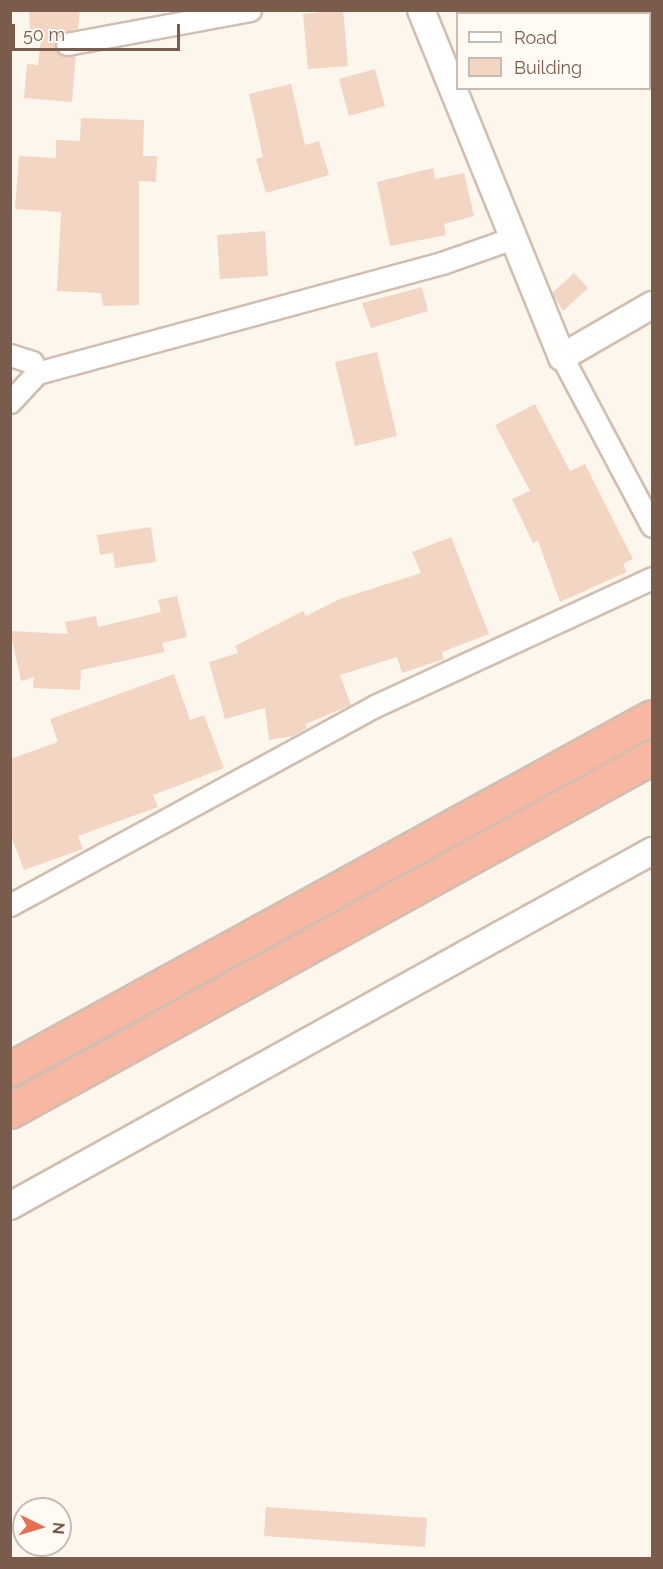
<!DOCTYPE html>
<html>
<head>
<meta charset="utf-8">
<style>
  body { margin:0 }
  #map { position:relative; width:663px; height:1569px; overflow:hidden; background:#fdf6ec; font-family:Raleway,sans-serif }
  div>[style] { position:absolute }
  .building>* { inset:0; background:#f3d5c3 }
  .roads { filter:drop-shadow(2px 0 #d1beb0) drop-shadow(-2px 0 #d1beb0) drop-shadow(0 2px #d1beb0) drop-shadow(0 -2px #d1beb0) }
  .minor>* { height:21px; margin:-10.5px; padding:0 10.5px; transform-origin:10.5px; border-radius:10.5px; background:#fff }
  .tertiary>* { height:26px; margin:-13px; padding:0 13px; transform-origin:13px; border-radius:13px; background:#fff }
  .motorway>* { height:33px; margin:-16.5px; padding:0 16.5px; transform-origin:16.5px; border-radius:16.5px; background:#f7b7a3 }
  span { translate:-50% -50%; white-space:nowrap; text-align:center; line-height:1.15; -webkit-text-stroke:4.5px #fffaf3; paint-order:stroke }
  .frame { position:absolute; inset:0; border:12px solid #7a5c4d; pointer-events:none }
  .legend { position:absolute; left:456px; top:12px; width:195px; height:78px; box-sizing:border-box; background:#fffaf3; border:2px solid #cabbb1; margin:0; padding:8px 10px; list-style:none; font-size:18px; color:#7a5c4d }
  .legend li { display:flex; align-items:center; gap:12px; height:30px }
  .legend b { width:30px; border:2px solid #cabbb1 }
  .north { position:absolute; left:12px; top:1497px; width:60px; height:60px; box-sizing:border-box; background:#fffaf3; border:2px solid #cabbb1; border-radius:50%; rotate:95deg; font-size:16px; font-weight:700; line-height:24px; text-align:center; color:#7a5c4d }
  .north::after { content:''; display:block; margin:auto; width:21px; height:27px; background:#e76f51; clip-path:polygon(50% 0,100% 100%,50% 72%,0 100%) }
  .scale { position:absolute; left:12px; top:24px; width:168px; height:27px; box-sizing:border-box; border:3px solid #7a5c4d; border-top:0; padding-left:8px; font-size:18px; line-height:21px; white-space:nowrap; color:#7a5c4d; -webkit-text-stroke:4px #fffaf3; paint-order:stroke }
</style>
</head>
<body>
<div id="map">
  <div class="building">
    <div style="clip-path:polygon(29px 10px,80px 10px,78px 29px,59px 34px,55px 40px,58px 53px,76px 55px,72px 102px,24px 98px,27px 64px,38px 65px,42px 29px,30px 30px)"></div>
    <div style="clip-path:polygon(343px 10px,348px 66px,308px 69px,303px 14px)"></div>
    <div style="clip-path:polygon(375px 69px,385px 106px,349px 116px,339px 79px)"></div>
    <div style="clip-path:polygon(291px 84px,305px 145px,319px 141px,329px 175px,266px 193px,256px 159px,263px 157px,249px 94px)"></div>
    <div style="clip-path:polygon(81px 118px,144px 120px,143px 156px,157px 156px,156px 182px,139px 181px,139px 305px,103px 306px,101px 293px,57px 291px,61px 212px,15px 209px,19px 156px,56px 158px,56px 140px,80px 141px)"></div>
    <div style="clip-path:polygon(433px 168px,435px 179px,464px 173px,474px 216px,444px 224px,446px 235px,390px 246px,377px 182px)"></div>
    <div style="clip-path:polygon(265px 231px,268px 276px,220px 279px,217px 235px)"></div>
    <div style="clip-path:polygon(574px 273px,588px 288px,563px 311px,552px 293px)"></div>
    <div style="clip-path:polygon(422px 287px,428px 311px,371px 328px,362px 303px)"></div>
    <div style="clip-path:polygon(377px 352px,397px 436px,355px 446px,335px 362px)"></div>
    <div style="clip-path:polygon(535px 404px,570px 471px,585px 464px,633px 559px,623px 564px,627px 572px,560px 602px,538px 541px,533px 543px,512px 499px,530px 491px,495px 425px)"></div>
    <div style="clip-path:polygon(151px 527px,156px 562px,115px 568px,113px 553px,100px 555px,97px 535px)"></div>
    <div style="clip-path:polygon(451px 537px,489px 634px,442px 652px,444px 659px,402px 673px,397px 657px,340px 675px,351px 705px,306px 724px,307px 728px,293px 736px,269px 740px,265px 708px,225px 719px,209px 662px,238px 653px,235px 646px,303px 611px,306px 616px,340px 599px,421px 573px,412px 552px)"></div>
    <div style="clip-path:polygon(177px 596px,187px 637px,162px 643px,165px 652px,81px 670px,80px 690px,33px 688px,34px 677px,21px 681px,10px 631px,68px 634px,65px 622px,96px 616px,98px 627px,161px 612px,158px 600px)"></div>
    <div style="clip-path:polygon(174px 674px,190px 720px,204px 715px,224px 768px,153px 795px,158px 807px,78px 836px,83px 849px,24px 870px,10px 833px,10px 759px,58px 742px,50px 719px)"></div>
    <div style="clip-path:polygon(266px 1507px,427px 1518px,425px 1547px,264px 1536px)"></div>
  </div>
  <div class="roads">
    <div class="minor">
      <div style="left:67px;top:44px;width:186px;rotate:-10.5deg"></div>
      <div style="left:10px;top:355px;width:23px;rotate:18deg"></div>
      <div style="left:32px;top:362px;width:12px;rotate:66deg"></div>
      <div style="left:37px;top:373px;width:40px;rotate:133deg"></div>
      <div style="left:562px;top:357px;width:191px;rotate:62deg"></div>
      <div style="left:37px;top:373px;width:420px;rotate:-15.2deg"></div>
      <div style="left:442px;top:263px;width:75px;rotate:-19.4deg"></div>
      <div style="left:10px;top:905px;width:416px;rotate:-28.6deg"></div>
      <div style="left:375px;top:706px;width:305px;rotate:-24.8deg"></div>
    </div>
    <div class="tertiary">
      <div style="left:421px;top:10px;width:375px;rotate:67.9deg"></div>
      <div style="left:562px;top:357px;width:104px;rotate:-30deg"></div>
      <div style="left:10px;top:1206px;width:734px;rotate:-28.94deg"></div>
    </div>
    <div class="motorway">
      <div style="left:10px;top:1069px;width:732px;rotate:-28.74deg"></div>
      <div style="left:10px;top:1111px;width:733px;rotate:-28.87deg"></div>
    </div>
  </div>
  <div class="frame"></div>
  <ul class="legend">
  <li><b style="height:8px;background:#fff"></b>Road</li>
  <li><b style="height:16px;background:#f3d5c3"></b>Building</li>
  </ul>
  <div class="north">N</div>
  <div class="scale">50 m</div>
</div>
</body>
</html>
